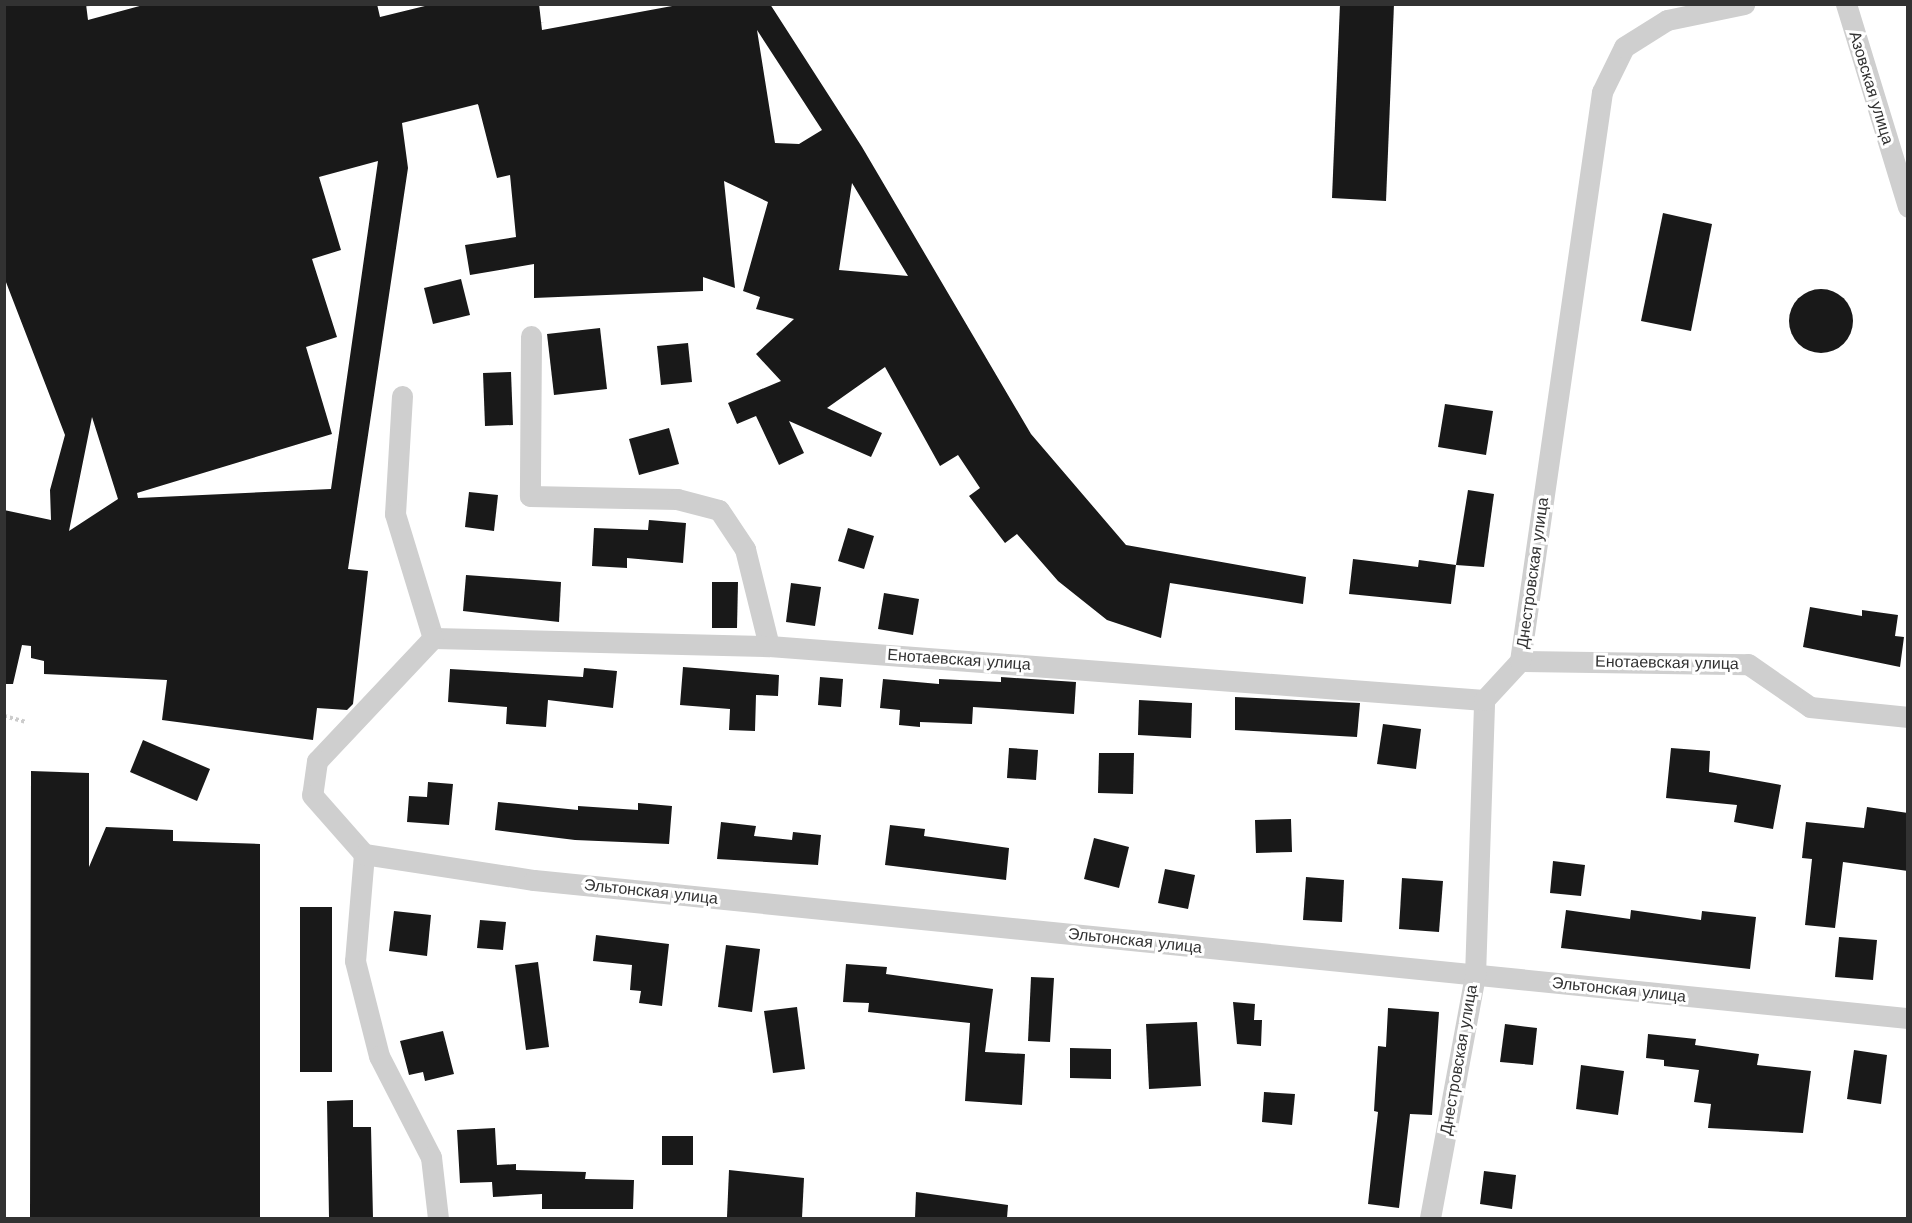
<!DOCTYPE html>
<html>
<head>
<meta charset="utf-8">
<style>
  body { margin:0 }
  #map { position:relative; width:1912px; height:1223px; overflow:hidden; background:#fff; font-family:"Work Sans",sans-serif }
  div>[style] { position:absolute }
  .building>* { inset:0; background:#191919 }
  .round { border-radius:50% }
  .path>* { height:4px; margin-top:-2px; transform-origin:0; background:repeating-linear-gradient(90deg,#ccc 0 3px,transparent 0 6px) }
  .minor>* { height:21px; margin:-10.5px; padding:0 10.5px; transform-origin:10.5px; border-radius:10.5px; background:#cfcfcf }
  span { translate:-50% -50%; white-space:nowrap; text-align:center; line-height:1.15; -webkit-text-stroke:6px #fff; paint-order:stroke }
  .street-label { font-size:16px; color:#323232 }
  .frame { position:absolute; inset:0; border:6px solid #323232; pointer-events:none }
</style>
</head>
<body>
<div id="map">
  <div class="building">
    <div style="clip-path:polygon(evenodd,4px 4px,86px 4px,88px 20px,147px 4px,377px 4px,380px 17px,433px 4px,539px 4px,542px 30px,683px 4px,770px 4px,862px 147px,1031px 434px,1126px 545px,1306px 577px,1303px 604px,1170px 583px,1161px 638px,1107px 620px,1058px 581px,1017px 534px,1005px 543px,969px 496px,980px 488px,958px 455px,940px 466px,885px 367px,827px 408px,882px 433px,871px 457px,789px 421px,804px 453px,779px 465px,756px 416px,737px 424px,728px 403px,781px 381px,756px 354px,794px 319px,756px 309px,760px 297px,743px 291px,768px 202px,724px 181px,735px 288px,703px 277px,703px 291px,534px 298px,534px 264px,470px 275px,465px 245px,516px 237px,510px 175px,497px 178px,478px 104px,402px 123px,408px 168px,348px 569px,368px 571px,353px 704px,347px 710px,317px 708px,313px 740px,162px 720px,167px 680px,44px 674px,44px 661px,31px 658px,31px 646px,22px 645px,13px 684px,4px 684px,4px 510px,51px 520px,50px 490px,65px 435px,4px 277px,4px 4px,757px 30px,822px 130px,799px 144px,775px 143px,757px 30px,4px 4px,378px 161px,331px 489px,138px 498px,137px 493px,332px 434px,306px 347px,337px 337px,312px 259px,341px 250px,319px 177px,378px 161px,4px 4px,852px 183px,908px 276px,839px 270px,852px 183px,4px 4px,92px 417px,118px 499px,69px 531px,92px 417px)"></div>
    <div style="clip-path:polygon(1340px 4px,1394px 4px,1386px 201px,1332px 198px)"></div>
    <div style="clip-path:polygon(1663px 213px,1712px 224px,1691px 331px,1641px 321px)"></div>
    <div style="clip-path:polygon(461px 279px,470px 315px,433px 324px,424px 288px)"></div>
    <div class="round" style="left:1789px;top:289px;width:64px;height:64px"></div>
    <div style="clip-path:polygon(600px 328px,607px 389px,554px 395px,547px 334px)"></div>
    <div style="clip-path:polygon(688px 343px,692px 382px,661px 385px,657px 346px)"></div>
    <div style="clip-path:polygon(511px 372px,513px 425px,485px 426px,483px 373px)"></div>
    <div style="clip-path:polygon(1445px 404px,1493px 411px,1486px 455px,1438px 447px)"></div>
    <div style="clip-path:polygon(669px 428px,679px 464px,639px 475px,629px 439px)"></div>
    <div style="clip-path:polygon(1468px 490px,1494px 494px,1484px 567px,1456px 565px)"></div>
    <div style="clip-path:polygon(469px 492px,498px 495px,494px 531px,465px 527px)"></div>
    <div style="clip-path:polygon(649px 520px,686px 523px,683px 563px,627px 558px,627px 568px,592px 566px,594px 528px,648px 530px)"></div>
    <div style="clip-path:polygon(848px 528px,874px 536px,864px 569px,838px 561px)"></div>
    <div style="clip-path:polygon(1353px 559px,1418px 567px,1419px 560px,1456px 565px,1451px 604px,1349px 594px)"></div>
    <div style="clip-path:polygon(466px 575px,561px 582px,559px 622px,463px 611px)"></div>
    <div style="clip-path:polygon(712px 582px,738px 582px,737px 628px,712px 628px)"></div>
    <div style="clip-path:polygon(791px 583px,821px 587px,815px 626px,786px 622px)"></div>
    <div style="clip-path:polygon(884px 593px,919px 599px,913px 635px,878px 629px)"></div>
    <div style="clip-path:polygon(1810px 607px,1862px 616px,1862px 610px,1898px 615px,1895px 636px,1904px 637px,1900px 667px,1803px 647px)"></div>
    <div style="clip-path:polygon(683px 667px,779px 675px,778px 696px,756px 695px,755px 731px,729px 730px,730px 709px,680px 705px)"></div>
    <div style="clip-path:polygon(584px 668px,617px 671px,613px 708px,548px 700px,546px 727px,506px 724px,507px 707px,448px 702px,450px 669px,583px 677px)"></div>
    <div style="clip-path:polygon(820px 677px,843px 679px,841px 707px,818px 705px)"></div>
    <div style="clip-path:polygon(1001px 677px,1076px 682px,1074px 714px,973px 707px,972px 724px,920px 722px,920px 727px,899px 725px,900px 710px,880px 708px,883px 679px,939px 684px,939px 679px,1001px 682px)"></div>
    <div style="clip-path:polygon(1235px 697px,1360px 703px,1357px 737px,1235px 730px)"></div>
    <div style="clip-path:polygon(1139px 700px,1192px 703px,1191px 738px,1138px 735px)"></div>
    <div style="clip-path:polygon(1383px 724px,1421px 729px,1416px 769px,1377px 764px)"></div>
    <div style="clip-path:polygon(143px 740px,210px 769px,197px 801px,130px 772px)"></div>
    <div style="clip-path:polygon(1009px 748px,1038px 750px,1036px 780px,1007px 778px)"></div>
    <div style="clip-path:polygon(1671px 748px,1710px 751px,1709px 772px,1781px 785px,1773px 829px,1734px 822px,1737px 805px,1666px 798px)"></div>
    <div style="clip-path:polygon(1099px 753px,1134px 753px,1133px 794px,1098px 793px)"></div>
    <div style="clip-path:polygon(31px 771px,89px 773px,89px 867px,106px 827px,173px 830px,173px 841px,260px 844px,260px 1218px,30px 1218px)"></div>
    <div style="clip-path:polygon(428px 782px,453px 784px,449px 825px,407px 822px,409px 796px,427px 797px)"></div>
    <div style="clip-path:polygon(498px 802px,578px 810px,578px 806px,638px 810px,638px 803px,672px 806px,669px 844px,575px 840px,495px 830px)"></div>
    <div style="clip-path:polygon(1867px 807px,1908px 813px,1908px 871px,1843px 862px,1835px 928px,1805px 925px,1812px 859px,1802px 858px,1806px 822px,1864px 828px)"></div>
    <div style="clip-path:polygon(1291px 819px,1292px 852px,1256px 853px,1255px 820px)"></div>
    <div style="clip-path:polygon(721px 822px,756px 826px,754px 836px,792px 840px,793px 832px,821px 835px,818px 865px,717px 859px)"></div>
    <div style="clip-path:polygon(890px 825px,925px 829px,924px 836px,1009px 848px,1006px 880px,885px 865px)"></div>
    <div style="clip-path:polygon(1094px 838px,1129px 847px,1119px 888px,1084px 879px)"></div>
    <div style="clip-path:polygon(1553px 861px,1585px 865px,1581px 896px,1550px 893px)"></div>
    <div style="clip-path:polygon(1165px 869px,1195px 875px,1188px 909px,1158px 903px)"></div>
    <div style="clip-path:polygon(1306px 877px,1344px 880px,1342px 922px,1303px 920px)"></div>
    <div style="clip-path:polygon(1402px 878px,1443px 881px,1439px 932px,1399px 929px)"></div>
    <div style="clip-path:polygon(300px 907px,332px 907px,332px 1072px,300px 1072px)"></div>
    <div style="clip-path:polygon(1566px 910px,1630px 919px,1631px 910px,1701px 920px,1702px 911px,1756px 917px,1750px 969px,1561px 948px)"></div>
    <div style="clip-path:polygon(394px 911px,431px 915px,427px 956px,389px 951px)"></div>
    <div style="clip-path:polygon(480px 920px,506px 922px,503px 950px,477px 948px)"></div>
    <div style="clip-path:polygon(596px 935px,669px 944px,662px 1006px,639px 1003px,641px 991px,630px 990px,632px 965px,593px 961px)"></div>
    <div style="clip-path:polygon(1839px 937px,1877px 940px,1873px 980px,1835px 977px)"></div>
    <div style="clip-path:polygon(726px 945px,760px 949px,752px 1012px,718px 1007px)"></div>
    <div style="clip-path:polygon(538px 962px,549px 1047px,526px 1050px,515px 965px)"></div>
    <div style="clip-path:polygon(846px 964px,887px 967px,886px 974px,993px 989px,985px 1052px,1025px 1054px,1022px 1105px,965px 1101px,970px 1023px,868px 1012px,869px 1003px,843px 1002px)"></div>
    <div style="clip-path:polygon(1031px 977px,1054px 978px,1050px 1042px,1028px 1041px)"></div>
    <div style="clip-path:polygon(1233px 1002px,1255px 1004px,1254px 1020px,1262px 1020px,1261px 1046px,1237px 1044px)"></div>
    <div style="clip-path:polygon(797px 1007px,805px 1069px,773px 1073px,764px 1011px)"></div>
    <div style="clip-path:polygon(1388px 1008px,1439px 1012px,1432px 1115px,1410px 1114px,1399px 1208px,1368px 1204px,1378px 1112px,1374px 1111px,1378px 1046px,1386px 1047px)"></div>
    <div style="clip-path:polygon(1197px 1022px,1201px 1086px,1149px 1089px,1146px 1024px)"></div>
    <div style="clip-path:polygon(1505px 1024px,1537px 1028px,1533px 1065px,1500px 1062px)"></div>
    <div style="clip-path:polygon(443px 1031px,454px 1074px,425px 1081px,423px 1072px,409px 1075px,400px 1041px)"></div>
    <div style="clip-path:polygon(1648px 1034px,1696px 1039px,1695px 1045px,1759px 1054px,1757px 1065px,1811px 1071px,1803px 1133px,1708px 1128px,1711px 1104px,1694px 1102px,1699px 1070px,1664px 1066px,1664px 1060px,1646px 1058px)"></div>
    <div style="clip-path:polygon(1070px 1048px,1111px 1049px,1111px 1079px,1070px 1078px)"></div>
    <div style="clip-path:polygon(1854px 1050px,1887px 1055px,1881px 1104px,1847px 1099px)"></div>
    <div style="clip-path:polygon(1581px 1065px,1624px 1071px,1618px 1115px,1576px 1109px)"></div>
    <div style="clip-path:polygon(1264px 1092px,1295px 1094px,1292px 1125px,1262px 1122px)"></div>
    <div style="clip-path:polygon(353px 1100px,353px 1127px,371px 1127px,373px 1218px,329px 1218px,327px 1101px)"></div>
    <div style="clip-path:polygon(495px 1128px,497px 1165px,516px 1164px,516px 1170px,586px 1172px,585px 1179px,634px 1180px,633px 1209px,542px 1209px,542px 1194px,493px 1197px,492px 1182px,460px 1183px,457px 1130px)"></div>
    <div style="clip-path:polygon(662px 1136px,693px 1136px,693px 1165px,662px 1165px)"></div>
    <div style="clip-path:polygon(729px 1170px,804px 1178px,802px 1218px,727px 1217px)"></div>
    <div style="clip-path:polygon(1484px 1171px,1516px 1175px,1512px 1209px,1480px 1204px)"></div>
    <div style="clip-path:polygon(916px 1192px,1008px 1205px,1007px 1218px,915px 1218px)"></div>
  </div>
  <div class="path">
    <div style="left:4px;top:716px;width:23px;rotate:15deg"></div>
  </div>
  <div class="minor">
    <div style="left:1846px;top:4px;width:212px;rotate:73deg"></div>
    <div style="left:531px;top:336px;width:160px;rotate:90.4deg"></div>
    <div style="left:530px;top:496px;width:147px;rotate:1.2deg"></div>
    <div style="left:677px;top:499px;width:43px;rotate:14.7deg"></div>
    <div style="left:719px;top:510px;width:47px;rotate:56.3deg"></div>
    <div style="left:745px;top:549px;width:100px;rotate:76.1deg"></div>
    <div style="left:402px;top:396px;width:118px;rotate:93.4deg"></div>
    <div style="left:395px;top:514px;width:130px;rotate:73deg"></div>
    <div style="left:433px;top:638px;width:336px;rotate:1.4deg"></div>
    <div style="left:769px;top:646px;width:717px;rotate:4.32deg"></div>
    <div style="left:433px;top:638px;width:169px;rotate:133.3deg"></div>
    <div style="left:317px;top:761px;width:34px;rotate:98deg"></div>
    <div style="left:312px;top:795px;width:79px;rotate:48.6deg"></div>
    <div style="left:364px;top:854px;width:107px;rotate:94.8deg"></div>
    <div style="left:355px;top:961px;width:98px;rotate:75.8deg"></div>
    <div style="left:379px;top:1056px;width:114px;rotate:62.8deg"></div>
    <div style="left:431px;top:1157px;width:61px;rotate:83.5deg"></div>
    <div style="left:1520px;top:661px;width:228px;rotate:0.8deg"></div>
    <div style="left:1748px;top:664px;width:75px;rotate:34.7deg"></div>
    <div style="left:1810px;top:707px;width:99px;rotate:5.8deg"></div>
    <div style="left:364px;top:854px;width:172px;rotate:8.7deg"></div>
    <div style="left:534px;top:880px;width:1381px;rotate:5.74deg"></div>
    <div style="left:1430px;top:1218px;width:246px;rotate:-79.5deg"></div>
    <div style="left:1475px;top:976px;width:276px;rotate:-88.1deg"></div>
    <div style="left:1484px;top:700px;width:53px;rotate:-47.3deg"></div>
    <div style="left:1520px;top:661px;width:575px;rotate:-81.8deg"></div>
    <div style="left:1602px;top:92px;width:50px;rotate:-63.9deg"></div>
    <div style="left:1624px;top:47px;width:51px;rotate:-32.1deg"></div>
    <div style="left:1667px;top:20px;width:79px;rotate:-11.7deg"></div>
  </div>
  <div class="street-label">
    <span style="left:1871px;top:88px;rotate:73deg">Азовская улица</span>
    <span style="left:1533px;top:573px;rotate:-82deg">Днестровская улица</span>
    <span style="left:959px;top:660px;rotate:4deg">Енотаевская улица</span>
    <span style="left:1667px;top:663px;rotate:1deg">Енотаевская улица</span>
    <span style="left:651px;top:892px;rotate:6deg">Эльтонская улица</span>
    <span style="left:1135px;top:941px;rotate:6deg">Эльтонская улица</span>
    <span style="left:1619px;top:990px;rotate:6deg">Эльтонская улица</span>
    <span style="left:1459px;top:1060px;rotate:-80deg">Днестровская улица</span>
  </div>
  <div class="frame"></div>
</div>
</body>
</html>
